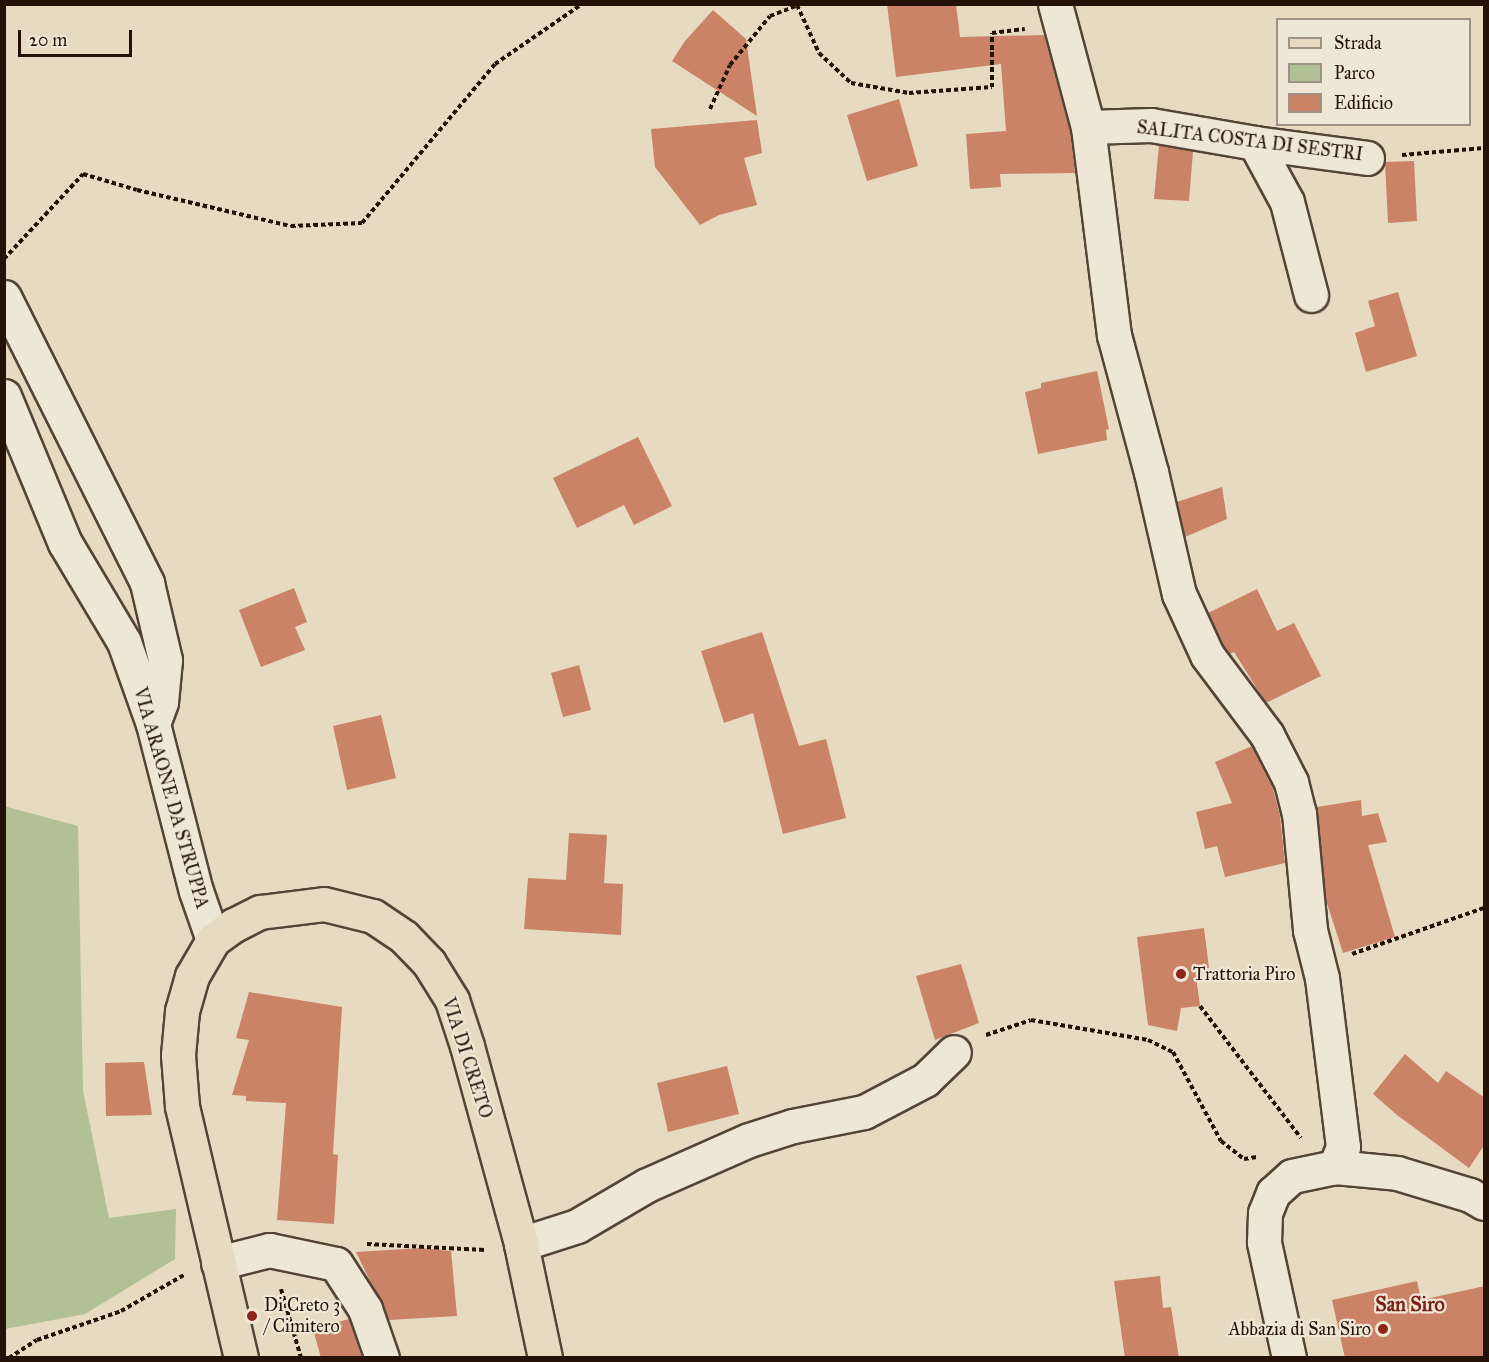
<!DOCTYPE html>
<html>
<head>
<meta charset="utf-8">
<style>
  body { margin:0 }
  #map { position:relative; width:1489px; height:1362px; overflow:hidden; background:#e6dac0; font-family:"IM FELL Great Primer",serif }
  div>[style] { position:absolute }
  .green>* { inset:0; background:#b1c095 }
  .building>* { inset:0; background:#cb8367 }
  .path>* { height:4px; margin-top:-2px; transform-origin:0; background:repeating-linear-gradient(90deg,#241209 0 4.5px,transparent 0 7.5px) }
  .roads { filter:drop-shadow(2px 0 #544437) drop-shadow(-2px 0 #544437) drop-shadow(0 2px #544437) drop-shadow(0 -2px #544437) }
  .minor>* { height:33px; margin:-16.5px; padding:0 16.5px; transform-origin:16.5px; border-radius:16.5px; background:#efe7d6 }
  .major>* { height:33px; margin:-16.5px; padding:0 16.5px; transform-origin:16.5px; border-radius:16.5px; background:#e6dac0 }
  .dots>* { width:16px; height:16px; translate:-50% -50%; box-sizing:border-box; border:3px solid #efe7d6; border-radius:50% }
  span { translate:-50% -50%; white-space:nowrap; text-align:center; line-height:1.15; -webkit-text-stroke:4.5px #efe7d6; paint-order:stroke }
  .street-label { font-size:18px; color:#241209 }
  .poi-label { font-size:18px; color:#241209 }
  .left { translate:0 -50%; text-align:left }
  .right { translate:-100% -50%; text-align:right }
  .neighbourhood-label { font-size:20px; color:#7a1f14; font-weight:700 }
  .frame { position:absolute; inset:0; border:6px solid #241209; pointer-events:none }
  .legend { position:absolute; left:1276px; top:18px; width:195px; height:108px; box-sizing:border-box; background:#efe7d6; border:2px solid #9e9284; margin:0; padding:8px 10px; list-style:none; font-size:18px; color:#241209 }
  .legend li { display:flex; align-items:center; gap:12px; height:30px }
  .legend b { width:30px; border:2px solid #9e9284 }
  .scale { position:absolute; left:18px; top:30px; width:114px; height:27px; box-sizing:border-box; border:3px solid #241209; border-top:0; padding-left:8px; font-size:18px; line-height:21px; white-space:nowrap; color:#241209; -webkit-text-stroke:4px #efe7d6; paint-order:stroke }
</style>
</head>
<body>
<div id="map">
  <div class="green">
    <div style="clip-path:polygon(4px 806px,78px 826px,83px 1091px,109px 1218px,176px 1209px,175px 1259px,85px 1314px,5px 1329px)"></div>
  </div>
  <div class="building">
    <div style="clip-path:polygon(887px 4px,956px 4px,960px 37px,1044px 35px,1070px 131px,1075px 173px,1000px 174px,1001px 187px,970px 189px,966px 134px,1006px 131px,1001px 64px,896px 77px)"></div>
    <div style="clip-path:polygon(713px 10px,746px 39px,757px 116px,672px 61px,685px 41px)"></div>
    <div style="clip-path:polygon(899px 99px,918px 166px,867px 181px,847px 115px)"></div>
    <div style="clip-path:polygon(757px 120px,762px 153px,744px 158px,757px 205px,719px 215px,700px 225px,655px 167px,651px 129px)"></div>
    <div style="clip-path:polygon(1159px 145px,1193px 151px,1189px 201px,1154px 199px)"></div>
    <div style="clip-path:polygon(1414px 161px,1417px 221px,1388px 223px,1385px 162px)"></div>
    <div style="clip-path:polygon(1398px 292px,1417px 356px,1366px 372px,1355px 333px,1375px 326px,1368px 301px)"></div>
    <div style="clip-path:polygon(1097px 371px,1109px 429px,1106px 430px,1107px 440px,1038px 454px,1025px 392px,1041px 388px,1041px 383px)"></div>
    <div style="clip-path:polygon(638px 437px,672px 506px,634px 525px,624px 505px,577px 528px,553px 478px)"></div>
    <div style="clip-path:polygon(1222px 487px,1227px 519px,1185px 537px,1177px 502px)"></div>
    <div style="clip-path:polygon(294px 588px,307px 622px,295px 627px,305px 650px,261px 667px,239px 610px)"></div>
    <div style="clip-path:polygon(1257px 589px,1277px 631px,1294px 623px,1321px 676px,1266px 703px,1234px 652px,1230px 654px,1223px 645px,1208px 613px)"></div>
    <div style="clip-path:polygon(762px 632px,799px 746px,826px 739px,846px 818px,783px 834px,753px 713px,724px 723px,701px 651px)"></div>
    <div style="clip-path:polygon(579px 665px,591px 710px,563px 717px,551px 673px)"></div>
    <div style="clip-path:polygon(381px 715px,396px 778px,347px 790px,333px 726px)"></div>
    <div style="clip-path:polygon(1252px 746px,1273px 789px,1280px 816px,1285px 863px,1225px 877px,1217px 846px,1205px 849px,1196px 812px,1232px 803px,1215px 762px)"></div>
    <div style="clip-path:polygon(1361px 800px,1362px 816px,1378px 813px,1387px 842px,1368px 845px,1395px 937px,1343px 953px,1326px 900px,1317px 807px)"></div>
    <div style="clip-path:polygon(569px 833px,607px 835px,604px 883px,623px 884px,621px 935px,524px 929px,528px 878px,566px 880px)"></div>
    <div style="clip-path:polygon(1204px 928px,1209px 968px,1195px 969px,1200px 1006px,1181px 1008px,1177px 1031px,1148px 1025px,1137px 937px)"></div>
    <div style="clip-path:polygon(961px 964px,979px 1023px,935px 1040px,916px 976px)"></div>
    <div style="clip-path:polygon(249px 992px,342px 1007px,333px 1154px,338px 1155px,334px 1224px,277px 1220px,286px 1103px,246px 1101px,246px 1096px,232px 1095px,249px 1040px,236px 1038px)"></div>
    <div style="clip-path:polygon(1405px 1054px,1438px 1083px,1446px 1071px,1485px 1098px,1485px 1144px,1469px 1168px,1397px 1115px,1373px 1094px)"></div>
    <div style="clip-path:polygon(144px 1062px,152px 1115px,106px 1116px,105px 1063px)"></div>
    <div style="clip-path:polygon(727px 1066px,739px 1114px,668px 1132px,657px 1083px)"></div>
    <div style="clip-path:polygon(422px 1248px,451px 1251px,457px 1316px,389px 1320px,356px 1252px)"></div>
    <div style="clip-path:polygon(1160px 1276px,1163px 1308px,1171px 1307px,1179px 1358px,1125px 1358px,1114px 1281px)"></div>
    <div style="clip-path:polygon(1417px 1281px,1421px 1300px,1485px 1286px,1485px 1358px,1345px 1358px,1332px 1300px)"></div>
    <div style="clip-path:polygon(349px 1319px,362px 1358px,321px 1358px,313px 1329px)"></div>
  </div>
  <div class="path">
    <div style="left:797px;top:5px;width:53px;rotate:65.4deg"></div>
    <div style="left:819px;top:53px;width:44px;rotate:43.2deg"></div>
    <div style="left:851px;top:83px;width:59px;rotate:9.8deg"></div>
    <div style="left:909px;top:93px;width:83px;rotate:-4.1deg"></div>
    <div style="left:992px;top:87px;width:54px;rotate:-90deg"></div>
    <div style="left:992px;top:33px;width:33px;rotate:-7deg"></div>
    <div style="left:710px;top:109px;width:48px;rotate:-65.6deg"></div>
    <div style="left:730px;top:65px;width:63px;rotate:-50.8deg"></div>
    <div style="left:770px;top:16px;width:30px;rotate:-21deg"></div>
    <div style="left:1402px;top:155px;width:82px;rotate:-4.9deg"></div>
    <div style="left:4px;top:259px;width:116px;rotate:-47.1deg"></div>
    <div style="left:83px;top:174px;width:56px;rotate:16.5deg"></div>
    <div style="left:137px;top:190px;width:158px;rotate:13.2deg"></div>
    <div style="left:291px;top:226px;width:71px;rotate:-2.4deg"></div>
    <div style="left:362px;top:223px;width:207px;rotate:-50.1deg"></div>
    <div style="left:495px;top:64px;width:106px;rotate:-34.6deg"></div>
    <div style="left:1352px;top:954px;width:140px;rotate:-19.2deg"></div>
    <div style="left:1200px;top:1006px;width:166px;rotate:52.6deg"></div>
    <div style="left:986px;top:1035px;width:47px;rotate:-18.4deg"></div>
    <div style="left:1031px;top:1020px;width:119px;rotate:9.7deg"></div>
    <div style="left:1148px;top:1040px;width:28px;rotate:26deg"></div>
    <div style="left:1173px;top:1052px;width:101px;rotate:61.7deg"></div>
    <div style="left:1221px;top:1141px;width:29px;rotate:38deg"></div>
    <div style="left:1244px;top:1159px;width:13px;rotate:-9deg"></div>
    <div style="left:367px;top:1244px;width:118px;rotate:2.9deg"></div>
    <div style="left:281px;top:1289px;width:72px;rotate:73.8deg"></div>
    <div style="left:9px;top:1358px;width:33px;rotate:-33deg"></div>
    <div style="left:37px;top:1340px;width:89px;rotate:-19deg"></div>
    <div style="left:121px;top:1311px;width:73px;rotate:-29.7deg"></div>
  </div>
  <div class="roads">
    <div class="minor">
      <div style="left:1055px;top:4px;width:127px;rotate:75deg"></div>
      <div style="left:1088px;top:127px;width:210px;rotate:82.9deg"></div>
      <div style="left:1114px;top:335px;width:142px;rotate:74.9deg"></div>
      <div style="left:1151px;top:472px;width:125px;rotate:77.1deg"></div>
      <div style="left:1179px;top:594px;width:67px;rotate:65.3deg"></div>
      <div style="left:1207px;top:655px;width:100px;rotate:53.1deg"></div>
      <div style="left:1267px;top:735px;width:53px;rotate:62.9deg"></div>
      <div style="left:1291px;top:782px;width:32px;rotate:76deg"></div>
      <div style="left:1299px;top:813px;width:118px;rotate:84.6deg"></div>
      <div style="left:1310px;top:930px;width:49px;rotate:76deg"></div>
      <div style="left:1322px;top:978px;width:170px;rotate:82.9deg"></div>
      <div style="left:1343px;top:1147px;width:22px;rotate:112deg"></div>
      <div style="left:1088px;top:127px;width:63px;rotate:-1.8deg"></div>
      <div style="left:1151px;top:125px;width:106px;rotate:9.8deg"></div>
      <div style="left:1255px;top:143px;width:113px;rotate:7.6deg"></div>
      <div style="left:1255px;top:143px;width:67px;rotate:61.5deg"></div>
      <div style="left:1287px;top:202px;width:96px;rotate:75.5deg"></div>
      <div style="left:4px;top:297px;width:320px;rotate:63.4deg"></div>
      <div style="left:147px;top:583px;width:79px;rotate:76.8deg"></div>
      <div style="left:165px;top:660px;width:42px;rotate:95.4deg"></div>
      <div style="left:161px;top:702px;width:23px;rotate:110deg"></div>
      <div style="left:4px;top:396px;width:159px;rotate:67.5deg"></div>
      <div style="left:65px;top:543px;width:115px;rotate:59.2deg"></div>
      <div style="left:124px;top:642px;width:87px;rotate:70.5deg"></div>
      <div style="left:153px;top:724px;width:172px;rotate:75.6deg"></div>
      <div style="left:196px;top:891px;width:52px;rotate:70.9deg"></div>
      <div style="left:521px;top:1244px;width:59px;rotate:-17.8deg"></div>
      <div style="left:577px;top:1226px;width:81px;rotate:-30.4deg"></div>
      <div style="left:647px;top:1185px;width:111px;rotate:-23.8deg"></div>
      <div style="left:749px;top:1140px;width:46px;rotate:-17.7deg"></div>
      <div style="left:793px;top:1126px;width:72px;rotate:-11.2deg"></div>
      <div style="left:864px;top:1112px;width:69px;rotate:-27.7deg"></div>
      <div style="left:925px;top:1080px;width:40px;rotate:-44deg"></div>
      <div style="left:218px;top:1263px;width:53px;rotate:-14.3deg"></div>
      <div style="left:269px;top:1250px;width:68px;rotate:11.8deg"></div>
      <div style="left:336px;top:1264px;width:54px;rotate:57.2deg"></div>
      <div style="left:365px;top:1309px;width:52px;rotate:70.9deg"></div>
      <div style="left:1289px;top:1358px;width:119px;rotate:-102.2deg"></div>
      <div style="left:1264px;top:1242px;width:29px;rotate:-88deg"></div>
      <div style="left:1265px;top:1213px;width:22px;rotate:-68deg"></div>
      <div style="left:1273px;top:1193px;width:25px;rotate:-42deg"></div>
      <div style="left:1292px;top:1176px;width:44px;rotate:-11.8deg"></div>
      <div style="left:1335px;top:1167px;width:62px;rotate:5.5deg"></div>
      <div style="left:1397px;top:1173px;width:76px;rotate:16.8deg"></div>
      <div style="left:1470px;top:1195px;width:16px;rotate:30deg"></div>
    </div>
    <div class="major">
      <div style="left:241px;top:1358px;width:259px;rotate:-103.2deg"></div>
      <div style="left:182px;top:1106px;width:51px;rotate:-94.5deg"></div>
      <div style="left:178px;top:1055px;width:44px;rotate:-84.8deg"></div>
      <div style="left:182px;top:1011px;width:36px;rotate:-74deg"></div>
      <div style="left:192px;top:976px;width:42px;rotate:-59.7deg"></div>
      <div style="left:213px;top:940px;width:26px;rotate:-36deg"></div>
      <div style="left:234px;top:925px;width:29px;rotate:-27deg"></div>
      <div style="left:260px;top:912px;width:64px;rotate:-7.1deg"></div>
      <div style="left:324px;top:904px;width:50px;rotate:13.8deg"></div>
      <div style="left:373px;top:916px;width:37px;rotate:34deg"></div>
      <div style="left:404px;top:937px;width:36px;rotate:46deg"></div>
      <div style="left:429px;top:963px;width:44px;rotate:58.1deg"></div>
      <div style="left:452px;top:1000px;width:48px;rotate:71.9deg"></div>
      <div style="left:467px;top:1046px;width:205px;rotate:74.7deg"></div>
      <div style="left:521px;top:1244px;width:116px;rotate:78.1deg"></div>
    </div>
  </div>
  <div class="dots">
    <div style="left:1181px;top:974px;background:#8f2418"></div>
    <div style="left:252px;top:1316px;background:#8f2418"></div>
    <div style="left:1383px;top:1329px;background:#8f2418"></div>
  </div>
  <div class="street-label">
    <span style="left:1250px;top:141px;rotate:7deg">SALITA COSTA DI SESTRI</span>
    <span style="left:171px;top:798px;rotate:74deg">VIA ARAONE DA STRUPPA</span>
    <span style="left:467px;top:1058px;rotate:72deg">VIA DI CRETO</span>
  </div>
  <div class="poi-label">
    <span class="left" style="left:1193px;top:974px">Trattoria Piro</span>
    <span class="left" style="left:264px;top:1316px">Di Creto 3<br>/ Cimitero</span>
    <span class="right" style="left:1371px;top:1329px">Abbazia di San Siro</span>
  </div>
  <div class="neighbourhood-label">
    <span style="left:1410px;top:1304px">San Siro</span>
  </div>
  <div class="frame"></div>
  <ul class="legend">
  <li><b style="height:8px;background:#e6dac0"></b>Strada</li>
  <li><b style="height:16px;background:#b1c095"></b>Parco</li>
  <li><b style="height:16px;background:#cb8367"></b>Edificio</li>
  </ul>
  <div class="scale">20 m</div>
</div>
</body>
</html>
